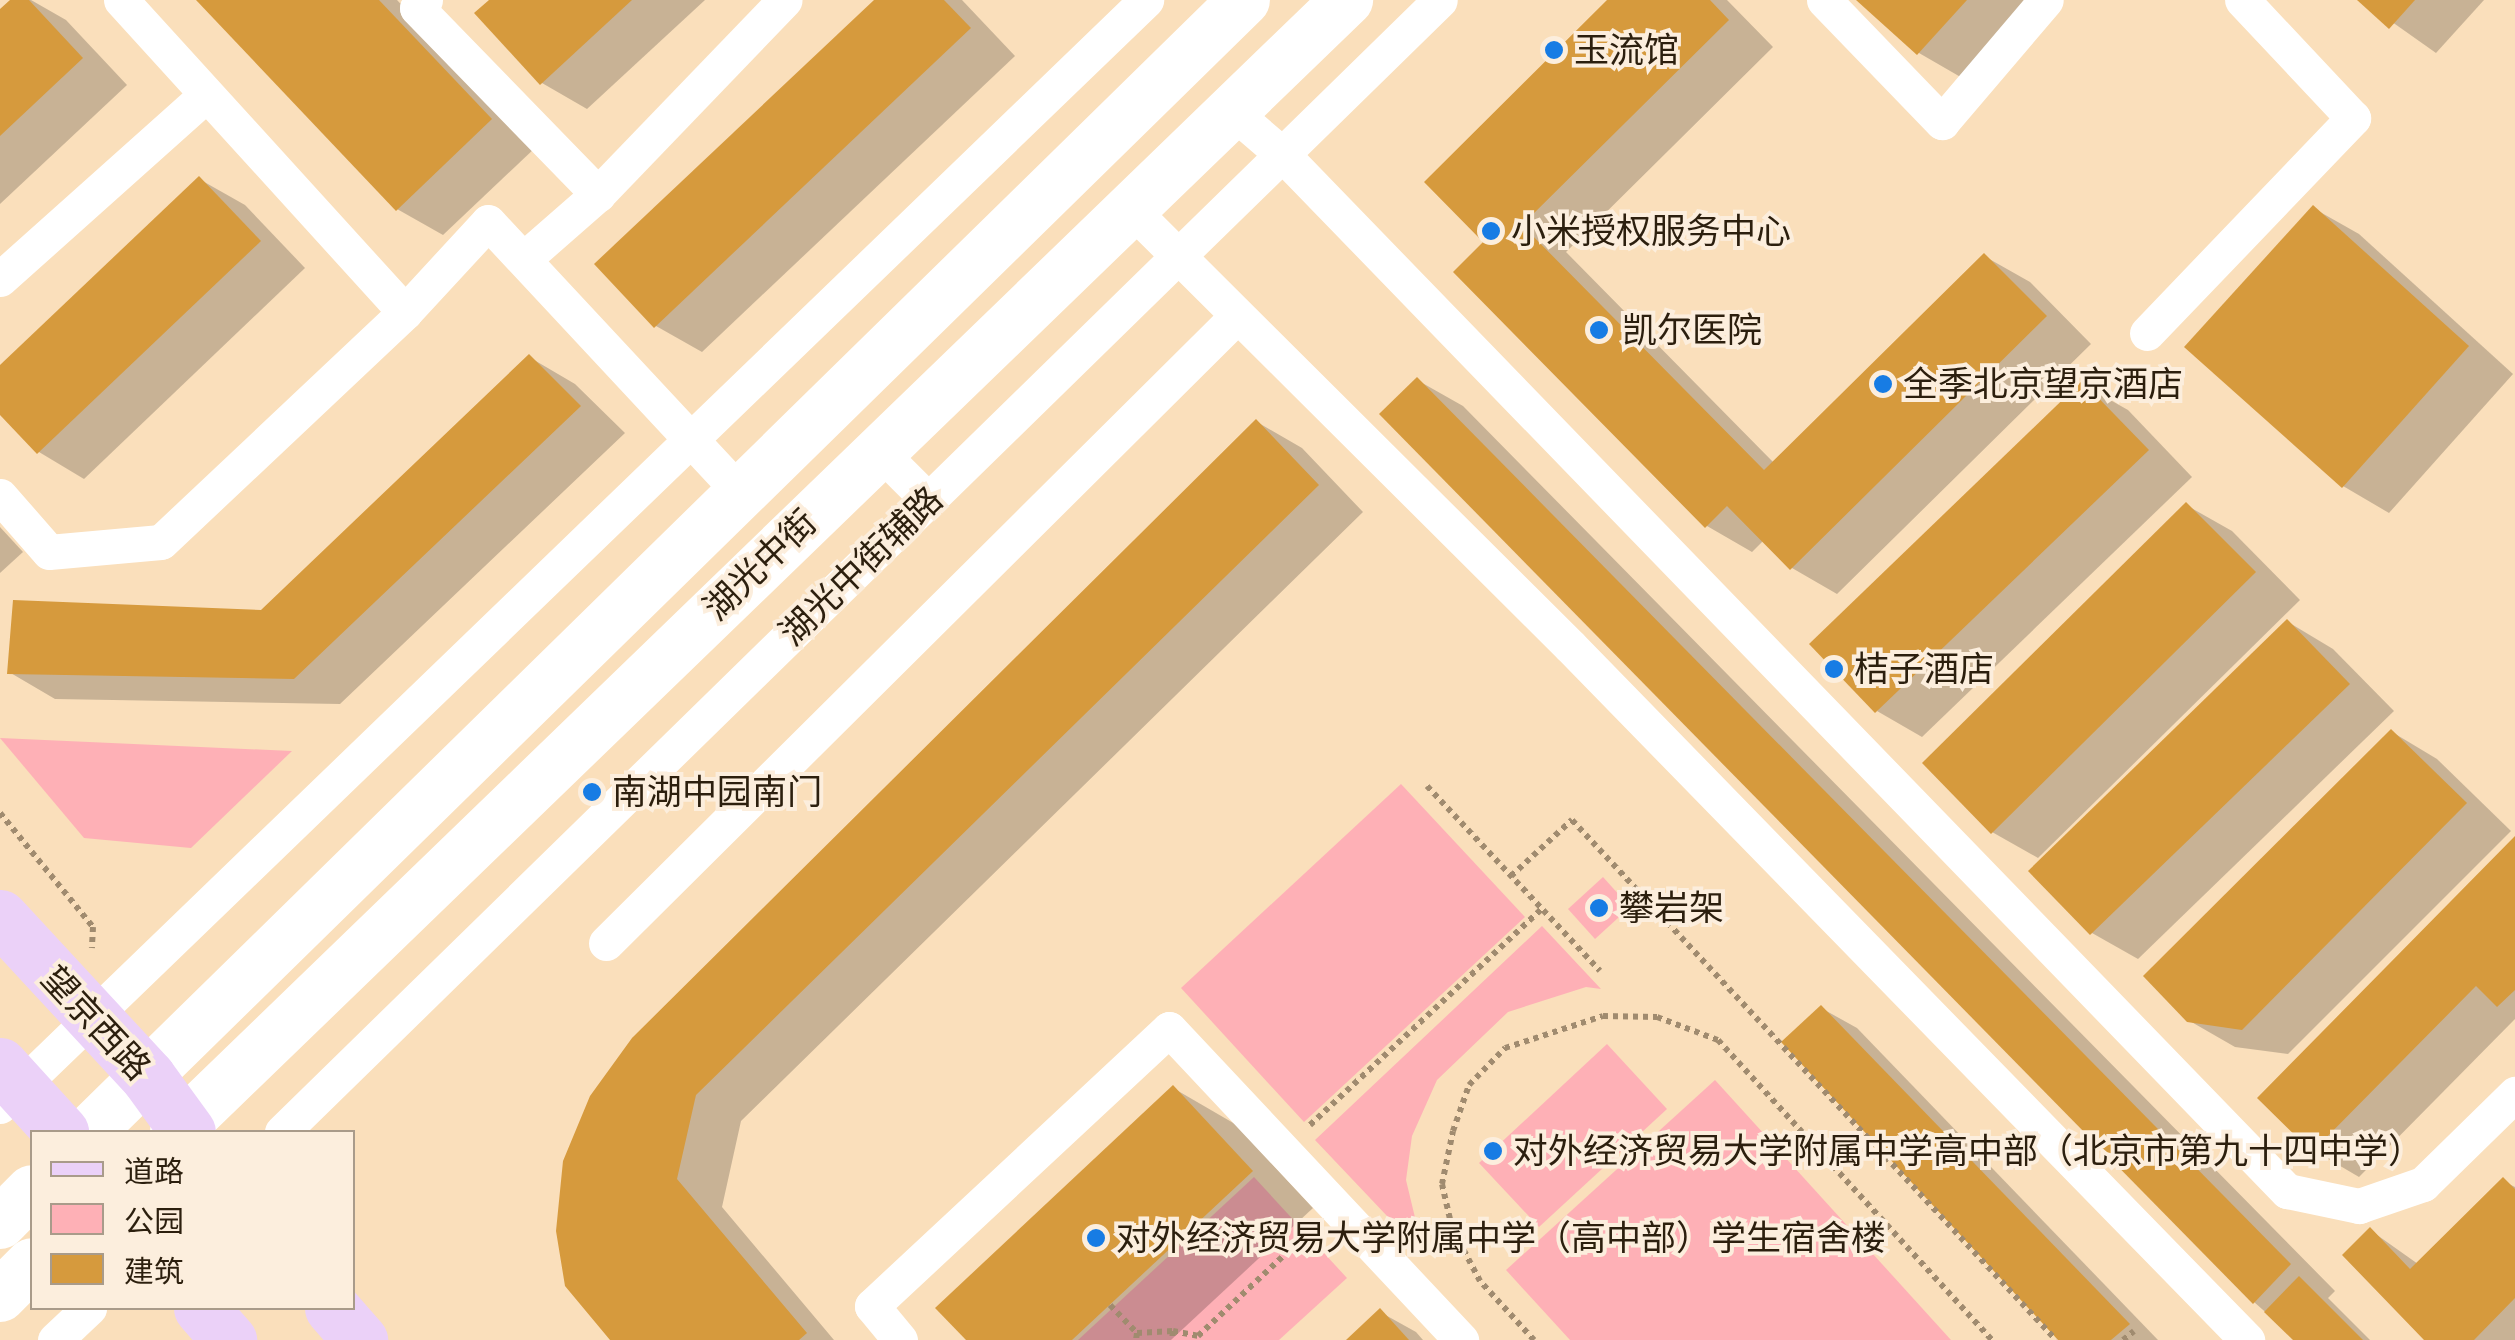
<!DOCTYPE html>
<html>
<head>
<meta charset="utf-8">
<style>
  body { margin:0 }
  #map { position:relative; width:2515px; height:1340px; overflow:hidden; background:#fadfbb; font-family:Cabin,"Noto Sans SC",sans-serif }
  div>[style] { position:absolute }
  .green>* { inset:0; background:#feb0b6 }
  .shadow>* { inset:0; background:#0003 }
  .building>* { inset:0; background:#d69a3d }
  .path>* { height:6px; margin-top:-3px; transform-origin:0; background:repeating-linear-gradient(90deg,#a08b6f 0 5px,transparent 0 10px) }
  .minor>* { height:35px; margin:-17.5px; padding:0 17.5px; transform-origin:17.5px; border-radius:17.5px; background:#fff }
  .secondary>* { height:52px; margin:-26px; padding:0 26px; transform-origin:26px; border-radius:26px; background:#fff }
  .primary>* { height:55px; margin:-27.5px; padding:0 27.5px; transform-origin:27.5px; border-radius:27.5px; background:#ebd1f8 }
  .dots>* { width:28px; height:28px; translate:-50% -50%; box-sizing:border-box; border:5px solid #fceedd; border-radius:50% }
  span { translate:-50% -50%; white-space:nowrap; text-align:center; line-height:1.15; -webkit-text-stroke:8px #fceedd; paint-order:stroke }
  .poi-label { font-size:35px; color:#2c1f0e }
  .left { translate:0 -50%; text-align:left }
  .street-label { font-size:35px; color:#2c1f0e }
  .legend { position:absolute; left:30px; top:1130px; width:325px; height:180px; box-sizing:border-box; background:#fceedd; border:2px solid #a99b8a; margin:0; padding:12px 18px; list-style:none; font-size:30px; color:#2c1f0e }
  .legend li { display:flex; align-items:center; gap:20px; height:50px }
  .legend b { width:50px; border:2px solid #a99b8a }
</style>
</head>
<body>
<div id="map">
  <div class="green">
    <div style="clip-path:polygon(0 738px,292px 751px,191px 848px,84px 838px)"></div>
    <div style="clip-path:polygon(1401px 784px,1525px 917px,1304px 1122px,1181px 988px)"></div>
    <div style="clip-path:polygon(1603px 877px,1630px 907px,1595px 939px,1568px 909px)"></div>
    <div style="clip-path:polygon(1542px 926px,1601px 989px,1586px 987px,1508px 1012px,1437px 1080px,1412px 1136px,1406px 1180px,1424px 1255px,1315px 1140px)"></div>
    <div style="clip-path:polygon(1607px 1044px,1667px 1109px,1539px 1227px,1479px 1163px)"></div>
    <div style="clip-path:polygon(1715px 1080px,1951px 1340px,1570px 1340px,1506px 1270px)"></div>
    <div style="clip-path:polygon(1254px 1177px,1347px 1278px,1279px 1340px,1078px 1340px)"></div>
  </div>
  <div class="shadow">
    <div style="clip-path:polygon(14px 0,31px 0,66px 20px,127px 85px,0 204px,0 13px)"></div>
    <div style="clip-path:polygon(199px 0,397px 0,536px 147px,443px 235px,397px 209px)"></div>
    <div style="clip-path:polygon(492px 0,705px 0,587px 109px,542px 83px)"></div>
    <div style="clip-path:polygon(878px 0,962px 0,1015px 56px,702px 352px,656px 326px,598px 265px)"></div>
    <div style="clip-path:polygon(1611px 0,1727px 0,1773px 47px,1566px 252px,1774px 463px,1984px 256px,2030px 282px,2091px 344px,1837px 594px,1792px 568px,1764px 540px,1752px 552px,1707px 526px,1487px 242px)"></div>
    <div style="clip-path:polygon(1860px 0,2035px 0,1964px 79px,1919px 53px)"></div>
    <div style="clip-path:polygon(2361px 0,2484px 0,2436px 53px)"></div>
    <div style="clip-path:polygon(199px 179px,245px 205px,305px 268px,84px 479px,39px 452px,0 412px,0 369px)"></div>
    <div style="clip-path:polygon(2313px 208px,2359px 234px,2513px 374px,2389px 513px,2343px 486px)"></div>
    <div style="clip-path:polygon(529px 357px,575px 384px,625px 433px,340px 704px,55px 699px,9px 672px,261px 613px)"></div>
    <div style="clip-path:polygon(1417px 380px,1463px 406px,2335px 1291px,2328px 1298px,2370px 1340px,2297px 1340px,2254px 1302px)"></div>
    <div style="clip-path:polygon(2082px 384px,2128px 410px,2192px 477px,1922px 737px,1877px 711px)"></div>
    <div style="clip-path:polygon(1257px 422px,1302px 448px,1363px 512px,741px 1121px,722px 1207px,834px 1340px,613px 1340px,634px 1040px)"></div>
    <div style="clip-path:polygon(2186px 505px,2232px 531px,2300px 600px,2038px 858px,1992px 832px)"></div>
    <div style="clip-path:polygon(0 527px,23px 552px,0 573px)"></div>
    <div style="clip-path:polygon(2288px 622px,2333px 649px,2394px 711px,2138px 959px,2092px 933px,2032px 872px)"></div>
    <div style="clip-path:polygon(2392px 732px,2437px 759px,2511px 831px,2288px 1054px,2235px 1047px,2188px 1020px)"></div>
    <div style="clip-path:polygon(2515px 840px,2515px 1019px,2359px 1177px,2313px 1150px)"></div>
    <div style="clip-path:polygon(1821px 1008px,1857px 1028px,2158px 1340px,2061px 1340px)"></div>
    <div style="clip-path:polygon(1173px 1088px,1235px 1124px,1313px 1208px,1171px 1340px,969px 1340px)"></div>
    <div style="clip-path:polygon(2503px 1181px,2515px 1187px,2515px 1340px,2428px 1340px,2370px 1230px,2418px 1264px)"></div>
    <div style="clip-path:polygon(1380px 1312px,1416px 1332px,1423px 1340px,1350px 1340px)"></div>
  </div>
  <div class="building">
    <div style="clip-path:polygon(10px 0,29px 0,83px 58px,0 136px,0 9px)"></div>
    <div style="clip-path:polygon(196px 0,379px 0,492px 119px,396px 211px)"></div>
    <div style="clip-path:polygon(489px 0,632px 0,540px 85px,474px 13px)"></div>
    <div style="clip-path:polygon(874px 0,944px 0,971px 28px,654px 328px,594px 264px)"></div>
    <div style="clip-path:polygon(1607px 0,1710px 0,1729px 20px,1522px 225px,1764px 470px,1984px 253px,2047px 316px,1790px 570px,1727px 506px,1705px 528px,1453px 272px,1483px 242px,1424px 182px)"></div>
    <div style="clip-path:polygon(1856px 0,1967px 0,1917px 55px)"></div>
    <div style="clip-path:polygon(2357px 0,2415px 0,2389px 29px)"></div>
    <div style="clip-path:polygon(199px 176px,261px 241px,37px 454px,0 415px,0 365px)"></div>
    <div style="clip-path:polygon(2313px 205px,2469px 346px,2342px 488px,2184px 347px)"></div>
    <div style="clip-path:polygon(529px 354px,581px 406px,294px 679px,7px 674px,13px 600px,261px 610px)"></div>
    <div style="clip-path:polygon(1417px 377px,2291px 1264px,2253px 1304px,1379px 414px)"></div>
    <div style="clip-path:polygon(2082px 381px,2149px 450px,1875px 713px,1809px 644px)"></div>
    <div style="clip-path:polygon(1256px 419px,1319px 485px,696px 1095px,677px 1179px,807px 1333px,799px 1340px,610px 1340px,565px 1286px,556px 1231px,563px 1161px,590px 1096px,632px 1038px)"></div>
    <div style="clip-path:polygon(2186px 502px,2256px 572px,1991px 834px,1922px 763px)"></div>
    <div style="clip-path:polygon(2287px 619px,2350px 684px,2090px 935px,2028px 871px)"></div>
    <div style="clip-path:polygon(2391px 729px,2467px 803px,2242px 1030px,2187px 1022px,2143px 976px)"></div>
    <div style="clip-path:polygon(2515px 836px,2515px 990px,2497px 1007px,2476px 986px,2312px 1152px,2257px 1098px)"></div>
    <div style="clip-path:polygon(1821px 1005px,2130px 1324px,2111px 1340px,2058px 1340px,1781px 1042px)"></div>
    <div style="clip-path:polygon(1173px 1085px,1253px 1171px,1072px 1340px,966px 1340px,935px 1308px)"></div>
    <div style="clip-path:polygon(2503px 1177px,2515px 1189px,2515px 1298px,2474px 1340px,2424px 1340px,2342px 1255px,2370px 1227px,2410px 1269px)"></div>
    <div style="clip-path:polygon(2299px 1276px,2363px 1340px,2293px 1340px,2264px 1312px)"></div>
    <div style="clip-path:polygon(1380px 1308px,1409px 1340px,1346px 1340px)"></div>
  </div>
  <div class="path">
    <div style="left:1427px;top:786px;width:253px;rotate:46.9deg"></div>
    <div style="left:0;top:813px;width:147px;rotate:50.8deg"></div>
    <div style="left:93px;top:927px;width:21px;rotate:93deg"></div>
    <div style="left:1511px;top:876px;width:83px;rotate:-42.6deg"></div>
    <div style="left:1572px;top:820px;width:710px;rotate:47.05deg"></div>
    <div style="left:1310px;top:1125px;width:317px;rotate:-43deg"></div>
    <div style="left:1110px;top:1305px;width:39px;rotate:46deg"></div>
    <div style="left:1137px;top:1333px;width:7px;rotate:98deg"></div>
    <div style="left:1173px;top:1331px;width:25px;rotate:11deg"></div>
    <div style="left:1198px;top:1336px;width:154px;rotate:-43.2deg"></div>
    <div style="left:1137px;top:1333px;width:36px;rotate:-3deg"></div>
    <div style="left:1173px;top:1331px;width:9px;rotate:96deg"></div>
    <div style="left:1534px;top:1340px;width:80px;rotate:-132.5deg"></div>
    <div style="left:1480px;top:1281px;width:60px;rotate:-117.8deg"></div>
    <div style="left:1452px;top:1228px;width:45px;rotate:-102.8deg"></div>
    <div style="left:1442px;top:1184px;width:54px;rotate:-78.3deg"></div>
    <div style="left:1453px;top:1131px;width:49px;rotate:-70.8deg"></div>
    <div style="left:1469px;top:1085px;width:52px;rotate:-45.8deg"></div>
    <div style="left:1505px;top:1048px;width:103px;rotate:-18.1deg"></div>
    <div style="left:1603px;top:1016px;width:54px;rotate:1.1deg"></div>
    <div style="left:1657px;top:1017px;width:65px;rotate:20.7deg"></div>
    <div style="left:1718px;top:1040px;width:406px;rotate:47.6deg"></div>
    <div style="left:2123px;top:1340px;width:14px;rotate:-39deg"></div>
  </div>
  <div class="minor">
    <div style="left:121px;top:0;width:422px;rotate:47.7deg"></div>
    <div style="left:405px;top:312px;width:122px;rotate:-47.3deg"></div>
    <div style="left:488px;top:222px;width:372px;rotate:47deg"></div>
    <div style="left:425px;top:0;width:11px;rotate:135deg"></div>
    <div style="left:417px;top:8px;width:260px;rotate:45.8deg"></div>
    <div style="left:1824px;top:0;width:170px;rotate:46deg"></div>
    <div style="left:1942px;top:122px;width:160px;rotate:-49.6deg"></div>
    <div style="left:1234px;top:113px;width:65px;rotate:40.6deg"></div>
    <div style="left:1283px;top:155px;width:1443px;rotate:45.9deg"></div>
    <div style="left:2287px;top:1191px;width:74px;rotate:11.8deg"></div>
    <div style="left:2359px;top:1206px;width:68px;rotate:-19deg"></div>
    <div style="left:2423px;top:1184px;width:129px;rotate:-44.4deg"></div>
    <div style="left:1132px;top:210px;width:618px;rotate:44.87deg"></div>
    <div style="left:1570px;top:646px;width:970px;rotate:45.71deg"></div>
    <div style="left:525px;top:258px;width:97px;rotate:-41.2deg"></div>
    <div style="left:598px;top:194px;width:269px;rotate:-46.1deg"></div>
    <div style="left:0;top:279px;width:275px;rotate:-41.8deg"></div>
    <div style="left:2147px;top:333px;width:298px;rotate:-46.2deg"></div>
    <div style="left:2353px;top:118px;width:162px;rotate:-133.2deg"></div>
    <div style="left:878px;top:450px;width:71px;rotate:45deg"></div>
    <div style="left:0;top:496px;width:74px;rotate:48.8deg"></div>
    <div style="left:49px;top:552px;width:112px;rotate:-5.1deg"></div>
    <div style="left:161px;top:542px;width:335px;rotate:-43.3deg"></div>
    <div style="left:606px;top:943px;width:890px;rotate:-44.82deg"></div>
    <div style="left:0;top:1106px;width:1593px;rotate:-43.98deg"></div>
    <div style="left:282px;top:1132px;width:1619px;rotate:-44.35deg"></div>
    <div style="left:55px;top:1340px;width:47px;rotate:-43.3deg"></div>
    <div style="left:900px;top:1340px;width:44px;rotate:-129.5deg"></div>
    <div style="left:872px;top:1306px;width:406px;rotate:-43deg"></div>
    <div style="left:1169px;top:1029px;width:427px;rotate:46.8deg"></div>
  </div>
  <div class="secondary">
    <div style="left:89px;top:1132px;width:1617px;rotate:-44.42deg"></div>
    <div style="left:176px;top:1132px;width:1629px;rotate:-44.03deg"></div>
    <div style="left:0;top:1223px;width:45px;rotate:-45deg"></div>
    <div style="left:0;top:1296px;width:45px;rotate:-45deg"></div>
  </div>
  <div class="primary">
    <div style="left:0;top:917px;width:218px;rotate:47.2deg"></div>
    <div style="left:148px;top:1077px;width:68px;rotate:54deg"></div>
    <div style="left:0;top:1065px;width:91px;rotate:47.7deg"></div>
    <div style="left:201px;top:1308px;width:43px;rotate:48.8deg"></div>
    <div style="left:332px;top:1308px;width:43px;rotate:48.8deg"></div>
  </div>
  <div class="dots">
    <div style="left:1554px;top:50px;background:#177ce4"></div>
    <div style="left:1491px;top:231px;background:#177ce4"></div>
    <div style="left:1599px;top:330px;background:#177ce4"></div>
    <div style="left:1883px;top:384px;background:#177ce4"></div>
    <div style="left:1834px;top:669px;background:#177ce4"></div>
    <div style="left:592px;top:792px;background:#177ce4"></div>
    <div style="left:1599px;top:908px;background:#177ce4"></div>
    <div style="left:1493px;top:1151px;background:#177ce4"></div>
    <div style="left:1096px;top:1238px;background:#177ce4"></div>
  </div>
  <div class="poi-label">
    <span class="left" style="left:1574px;top:50px">玉流馆</span>
    <span class="left" style="left:1511px;top:231px">小米授权服务中心</span>
    <span class="left" style="left:1622px;top:330px">凯尔医院</span>
    <span class="left" style="left:1903px;top:384px">全季北京望京酒店</span>
    <span class="left" style="left:1854px;top:669px">桔子酒店</span>
    <span class="left" style="left:612px;top:792px">南湖中园南门</span>
    <span class="left" style="left:1619px;top:908px">攀岩架</span>
    <span class="left" style="left:1513px;top:1151px">对外经济贸易大学附属中学高中部（北京市第九十四中学）</span>
    <span class="left" style="left:1116px;top:1238px">对外经济贸易大学附属中学（高中部）学生宿舍楼</span>
  </div>
  <div class="street-label">
    <span style="left:760px;top:565px;rotate:-44deg">湖光中街</span>
    <span style="left:861px;top:566px;rotate:-44deg">湖光中街辅路</span>
    <span style="left:96px;top:1023px;rotate:47deg">望京西路</span>
  </div>
  <ul class="legend">
  <li><b style="height:12px;background:#ebd1f8"></b>道路</li>
  <li><b style="height:28px;background:#feb0b6"></b>公园</li>
  <li><b style="height:28px;background:#d69a3d"></b>建筑</li>
  </ul>
</div>
</body>
</html>
